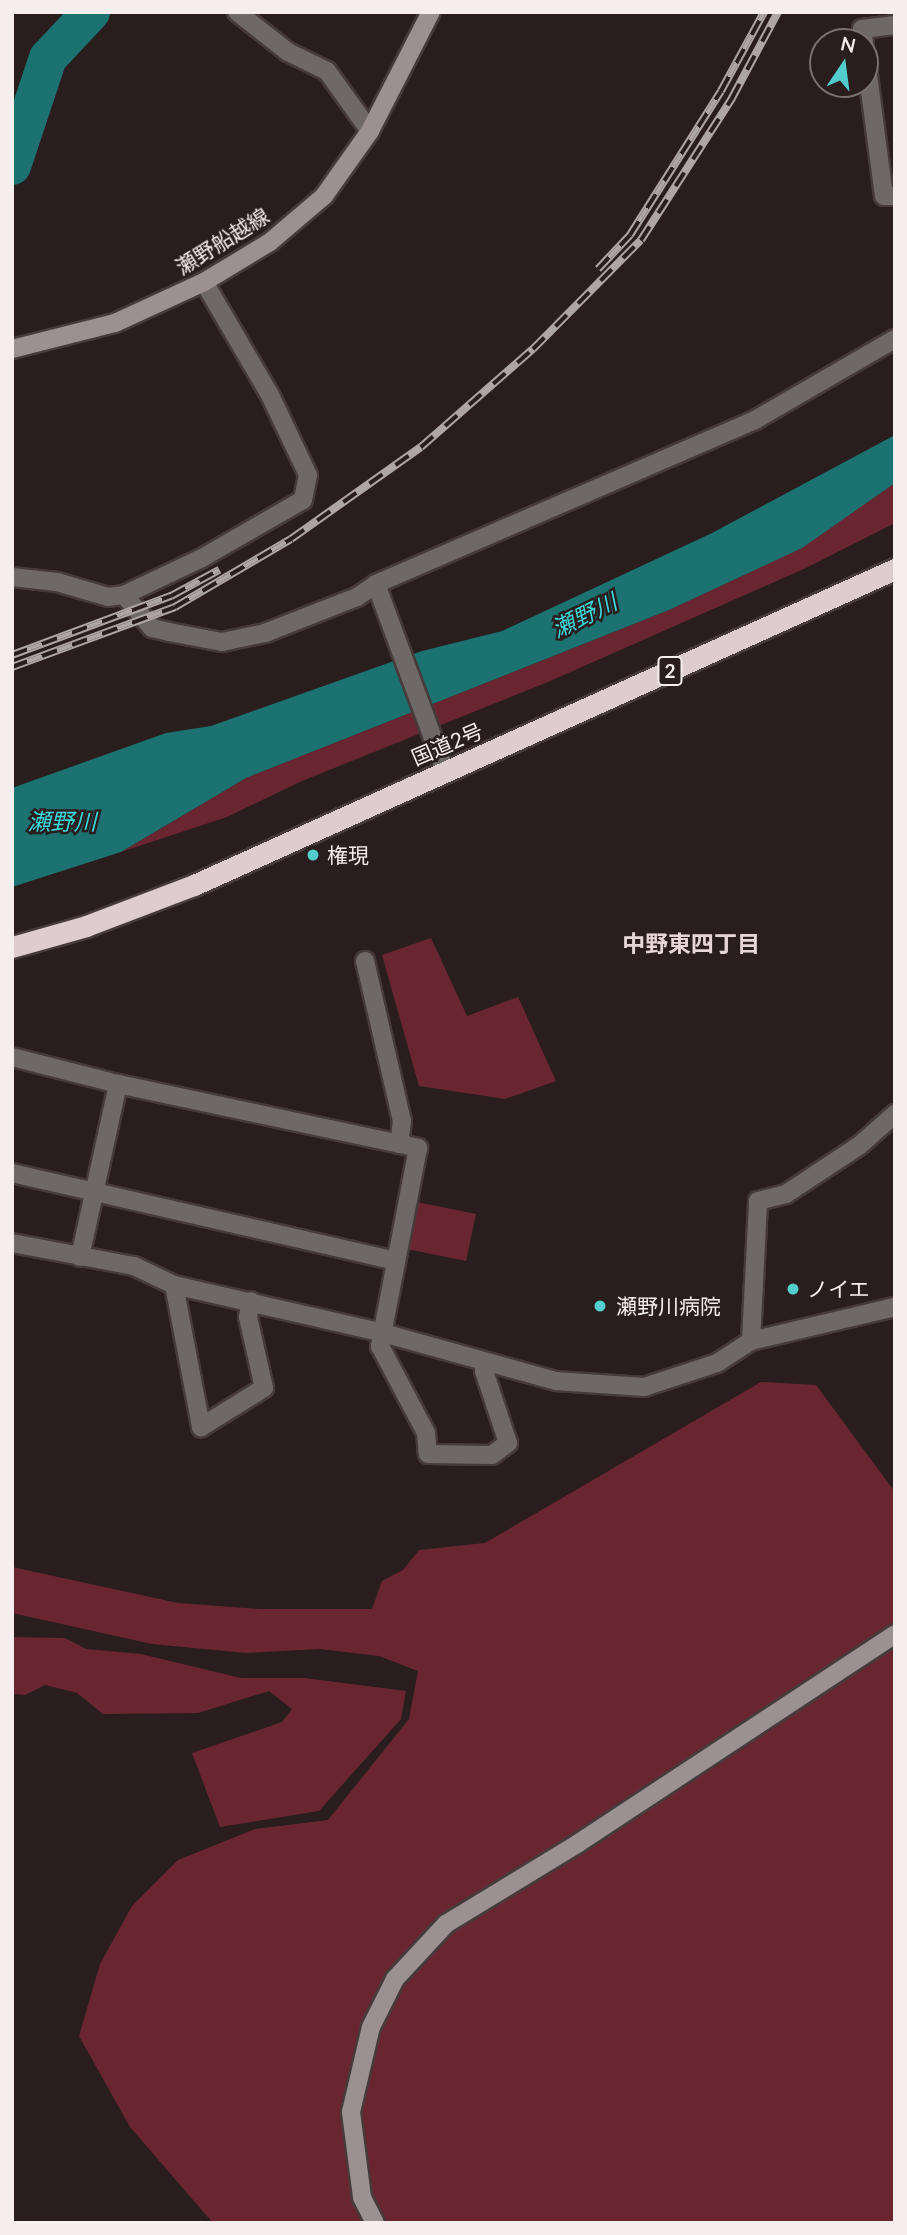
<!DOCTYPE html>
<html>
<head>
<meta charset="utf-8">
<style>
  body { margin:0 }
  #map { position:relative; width:907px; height:2235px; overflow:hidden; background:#291d1e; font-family:Lato,"Noto Sans JP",sans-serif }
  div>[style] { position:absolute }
  .green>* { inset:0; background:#6a2630 }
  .water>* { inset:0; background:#1c7171 }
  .river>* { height:38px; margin:-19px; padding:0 19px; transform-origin:19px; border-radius:19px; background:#1c7171 }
  .roads { filter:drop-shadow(2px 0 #463a3b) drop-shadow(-2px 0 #463a3b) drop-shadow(0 2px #463a3b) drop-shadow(0 -2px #463a3b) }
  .street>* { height:18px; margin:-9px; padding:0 9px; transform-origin:9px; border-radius:9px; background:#6f6868 }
  .secondary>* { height:18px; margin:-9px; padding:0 9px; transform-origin:9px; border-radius:9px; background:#9c9191 }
  .highway>* { height:21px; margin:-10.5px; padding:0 10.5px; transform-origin:10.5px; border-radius:10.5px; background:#decdce }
  .rail>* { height:8px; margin-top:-4px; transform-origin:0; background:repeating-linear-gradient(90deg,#291d1e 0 16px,#aea5a5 0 32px); box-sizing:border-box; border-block:2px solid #aea5a5 }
  .dots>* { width:19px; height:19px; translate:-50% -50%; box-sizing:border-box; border:4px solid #291d1e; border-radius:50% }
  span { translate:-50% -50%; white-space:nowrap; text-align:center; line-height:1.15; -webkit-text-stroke:5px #291d1e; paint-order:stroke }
  .shield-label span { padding:2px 5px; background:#291d1e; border:2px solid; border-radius:5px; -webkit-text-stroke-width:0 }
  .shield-label { font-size:19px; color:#f6eeee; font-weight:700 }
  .street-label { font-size:21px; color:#f6eeee }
  .poi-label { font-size:21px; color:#f6eeee }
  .left { translate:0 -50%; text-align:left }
  .water-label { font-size:23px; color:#38d9da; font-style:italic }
  .neighbourhood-label { font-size:23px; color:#e7d6d7; font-weight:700 }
  .frame { position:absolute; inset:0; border:14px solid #f6eeee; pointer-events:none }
  .north { position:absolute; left:809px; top:28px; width:70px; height:70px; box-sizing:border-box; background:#291d1e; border:2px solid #7b7171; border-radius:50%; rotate:13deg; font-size:19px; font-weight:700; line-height:28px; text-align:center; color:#f6eeee }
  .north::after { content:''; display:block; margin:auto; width:24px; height:32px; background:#52cdcd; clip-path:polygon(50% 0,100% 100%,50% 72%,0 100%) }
</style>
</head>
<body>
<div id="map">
  <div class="green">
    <div style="clip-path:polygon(895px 483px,895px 523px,806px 568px,548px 682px,302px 781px,227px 817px,121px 852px,246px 778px,669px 610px,801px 548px)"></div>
    <div style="clip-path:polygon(431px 938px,467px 1016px,518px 997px,556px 1081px,505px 1099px,419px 1086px,382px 955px)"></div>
    <div style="clip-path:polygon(412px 1201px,476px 1214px,466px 1261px,402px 1248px)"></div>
    <div style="clip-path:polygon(761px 1382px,816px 1385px,895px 1492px,895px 2223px,213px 2223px,130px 2127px,79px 2036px,100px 1964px,132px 1906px,178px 1860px,255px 1829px,328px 1820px,409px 1719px,418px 1671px,379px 1656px,320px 1649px,246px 1653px,152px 1644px,12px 1613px,12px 1567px,178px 1603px,260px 1609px,372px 1609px,382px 1581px,403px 1570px,419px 1550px,485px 1543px)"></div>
    <div style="clip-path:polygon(12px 1637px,65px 1638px,86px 1649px,141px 1654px,241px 1678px,304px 1678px,406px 1691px,401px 1719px,319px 1811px,220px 1827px,192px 1753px,282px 1722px,292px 1709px,269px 1691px,198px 1713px,103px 1714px,77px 1693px,45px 1685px,25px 1695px,12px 1694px)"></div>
  </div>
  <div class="water">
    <div style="clip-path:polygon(895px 435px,895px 483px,802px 548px,669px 610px,246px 778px,121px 852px,12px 887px,12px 788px,166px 733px,211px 726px,422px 651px,502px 631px,712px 533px)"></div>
  </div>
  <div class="river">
    <div style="left:12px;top:166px;width:114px;rotate:-71.6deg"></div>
    <div style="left:48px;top:58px;width:63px;rotate:-46.9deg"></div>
  </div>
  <div class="roads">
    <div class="street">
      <div style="left:237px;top:12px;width:65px;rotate:38.1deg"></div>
      <div style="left:288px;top:52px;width:43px;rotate:26deg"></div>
      <div style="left:327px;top:71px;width:74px;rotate:54.4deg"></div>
      <div style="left:864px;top:42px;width:13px;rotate:-99deg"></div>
      <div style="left:862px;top:29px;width:33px;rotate:-7deg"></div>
      <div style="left:865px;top:52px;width:145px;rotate:82.5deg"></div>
      <div style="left:884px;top:196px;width:11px"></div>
      <div style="left:12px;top:577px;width:45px;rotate:6.3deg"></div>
      <div style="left:57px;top:582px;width:53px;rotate:16.4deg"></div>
      <div style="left:108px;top:597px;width:16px;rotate:-7deg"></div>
      <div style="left:124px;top:595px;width:86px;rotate:-25.4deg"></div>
      <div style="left:202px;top:558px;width:116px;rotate:-29.9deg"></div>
      <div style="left:303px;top:500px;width:25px;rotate:-79deg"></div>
      <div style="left:308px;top:475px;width:89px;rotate:-115.4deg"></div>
      <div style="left:270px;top:395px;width:131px;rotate:-120.3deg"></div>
      <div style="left:376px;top:584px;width:199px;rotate:69.7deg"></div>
      <div style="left:124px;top:595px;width:43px;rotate:49.7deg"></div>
      <div style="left:152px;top:628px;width:17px;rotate:13deg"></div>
      <div style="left:169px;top:632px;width:54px;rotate:10.7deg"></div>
      <div style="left:222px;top:642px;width:44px;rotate:-11.8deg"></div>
      <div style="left:265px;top:633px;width:99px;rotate:-21.4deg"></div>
      <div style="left:357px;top:597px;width:23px;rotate:-34deg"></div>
      <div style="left:376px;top:584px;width:413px;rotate:-23.4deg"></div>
      <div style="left:755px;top:420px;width:162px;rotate:-30.1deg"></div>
      <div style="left:365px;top:961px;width:164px;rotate:77deg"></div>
      <div style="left:402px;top:1121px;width:23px;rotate:97deg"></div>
      <div style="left:12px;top:1057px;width:109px;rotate:14.3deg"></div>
      <div style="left:118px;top:1084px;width:307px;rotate:12deg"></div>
      <div style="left:418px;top:1148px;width:202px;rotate:100.9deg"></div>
      <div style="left:380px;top:1346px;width:98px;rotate:62.1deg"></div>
      <div style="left:426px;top:1433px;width:21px;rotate:85deg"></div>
      <div style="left:428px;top:1454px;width:64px;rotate:0.9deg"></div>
      <div style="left:492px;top:1455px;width:20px;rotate:-37deg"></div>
      <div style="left:508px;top:1443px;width:76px;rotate:-108.4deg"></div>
      <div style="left:484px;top:1371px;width:7px;rotate:-74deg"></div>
      <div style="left:12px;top:1173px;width:394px;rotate:12.9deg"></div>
      <div style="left:12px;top:1243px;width:124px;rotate:10.7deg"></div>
      <div style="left:134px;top:1266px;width:44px;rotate:25.4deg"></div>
      <div style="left:174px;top:1285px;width:214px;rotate:12.9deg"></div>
      <div style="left:383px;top:1333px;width:180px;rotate:15.5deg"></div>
      <div style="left:556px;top:1381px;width:88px;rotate:3.9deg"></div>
      <div style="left:644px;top:1387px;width:77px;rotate:-18.2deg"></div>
      <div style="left:717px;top:1363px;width:40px;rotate:-32.9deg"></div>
      <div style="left:751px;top:1341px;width:148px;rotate:-13.3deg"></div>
      <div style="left:80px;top:1257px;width:177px;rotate:-77.6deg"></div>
      <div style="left:174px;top:1285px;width:145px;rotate:79.2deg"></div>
      <div style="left:201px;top:1427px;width:74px;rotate:-31.8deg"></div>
      <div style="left:264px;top:1388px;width:73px;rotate:-102.7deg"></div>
      <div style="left:248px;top:1317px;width:16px;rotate:-79deg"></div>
      <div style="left:751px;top:1341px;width:140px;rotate:-87.1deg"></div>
      <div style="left:758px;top:1201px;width:29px;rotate:-14deg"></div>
      <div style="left:786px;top:1194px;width:89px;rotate:-33.5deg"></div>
      <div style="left:860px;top:1145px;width:47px;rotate:-41.5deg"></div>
    </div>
    <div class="secondary">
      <div style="left:12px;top:349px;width:106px;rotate:-14.2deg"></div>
      <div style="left:115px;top:323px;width:98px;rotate:-24.7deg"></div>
      <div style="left:204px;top:282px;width:77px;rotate:-31.2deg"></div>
      <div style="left:270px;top:242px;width:71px;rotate:-40.4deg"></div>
      <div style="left:324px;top:196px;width:80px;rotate:-54.7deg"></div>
      <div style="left:370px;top:131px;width:134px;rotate:-62.9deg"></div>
      <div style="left:375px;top:2223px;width:29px;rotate:-117deg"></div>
      <div style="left:362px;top:2197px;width:86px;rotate:-97.4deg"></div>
      <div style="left:351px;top:2112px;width:87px;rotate:-76.8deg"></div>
      <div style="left:371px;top:2027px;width:54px;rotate:-63.4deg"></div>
      <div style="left:395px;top:1979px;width:75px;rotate:-47.2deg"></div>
      <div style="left:446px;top:1924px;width:153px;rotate:-31.4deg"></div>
      <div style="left:577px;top:1844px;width:381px;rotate:-33.4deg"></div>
    </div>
    <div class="highway">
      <div style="left:12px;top:947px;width:77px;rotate:-15.8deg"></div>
      <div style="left:86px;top:926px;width:116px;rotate:-20.8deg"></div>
      <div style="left:194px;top:885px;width:769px;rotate:-24.27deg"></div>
    </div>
  </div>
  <div class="rail">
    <div style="left:598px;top:269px;width:47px;rotate:-46.7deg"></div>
    <div style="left:630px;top:235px;width:170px;rotate:-57.7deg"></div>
    <div style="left:721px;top:91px;width:90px;rotate:-61.4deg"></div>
    <div style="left:12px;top:655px;width:170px;rotate:-20.4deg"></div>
    <div style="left:171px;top:596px;width:55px;rotate:-28.4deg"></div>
    <div style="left:12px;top:667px;width:174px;rotate:-20.2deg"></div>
    <div style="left:175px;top:607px;width:134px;rotate:-30.4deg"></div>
    <div style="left:291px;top:539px;width:159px;rotate:-35.3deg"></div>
    <div style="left:421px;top:447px;width:149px;rotate:-41.2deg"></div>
    <div style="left:533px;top:349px;width:153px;rotate:-45.3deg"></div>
    <div style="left:641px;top:240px;width:169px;rotate:-57.3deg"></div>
    <div style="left:732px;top:98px;width:98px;rotate:-61.9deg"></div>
  </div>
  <div class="dots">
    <div style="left:313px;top:855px;background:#52cdcd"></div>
    <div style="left:793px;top:1289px;background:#52cdcd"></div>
    <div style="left:600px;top:1306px;background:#52cdcd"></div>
  </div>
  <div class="shield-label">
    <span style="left:670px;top:671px">2</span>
  </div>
  <div class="street-label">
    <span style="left:222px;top:241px;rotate:-32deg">瀬野船越線</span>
    <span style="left:447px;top:744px;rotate:-23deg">国道2号</span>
  </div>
  <div class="poi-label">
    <span class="left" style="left:327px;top:855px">権現</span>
    <span class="left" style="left:807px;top:1289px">ノイエ</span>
    <span class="left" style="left:616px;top:1306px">瀬野川病院</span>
  </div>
  <div class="water-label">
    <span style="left:584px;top:615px;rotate:-26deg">瀬野川</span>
    <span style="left:62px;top:821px">瀬野川</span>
  </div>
  <div class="neighbourhood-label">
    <span style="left:691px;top:943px">中野東四丁目</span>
  </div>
  <div class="frame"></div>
  <div class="north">N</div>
</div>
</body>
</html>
